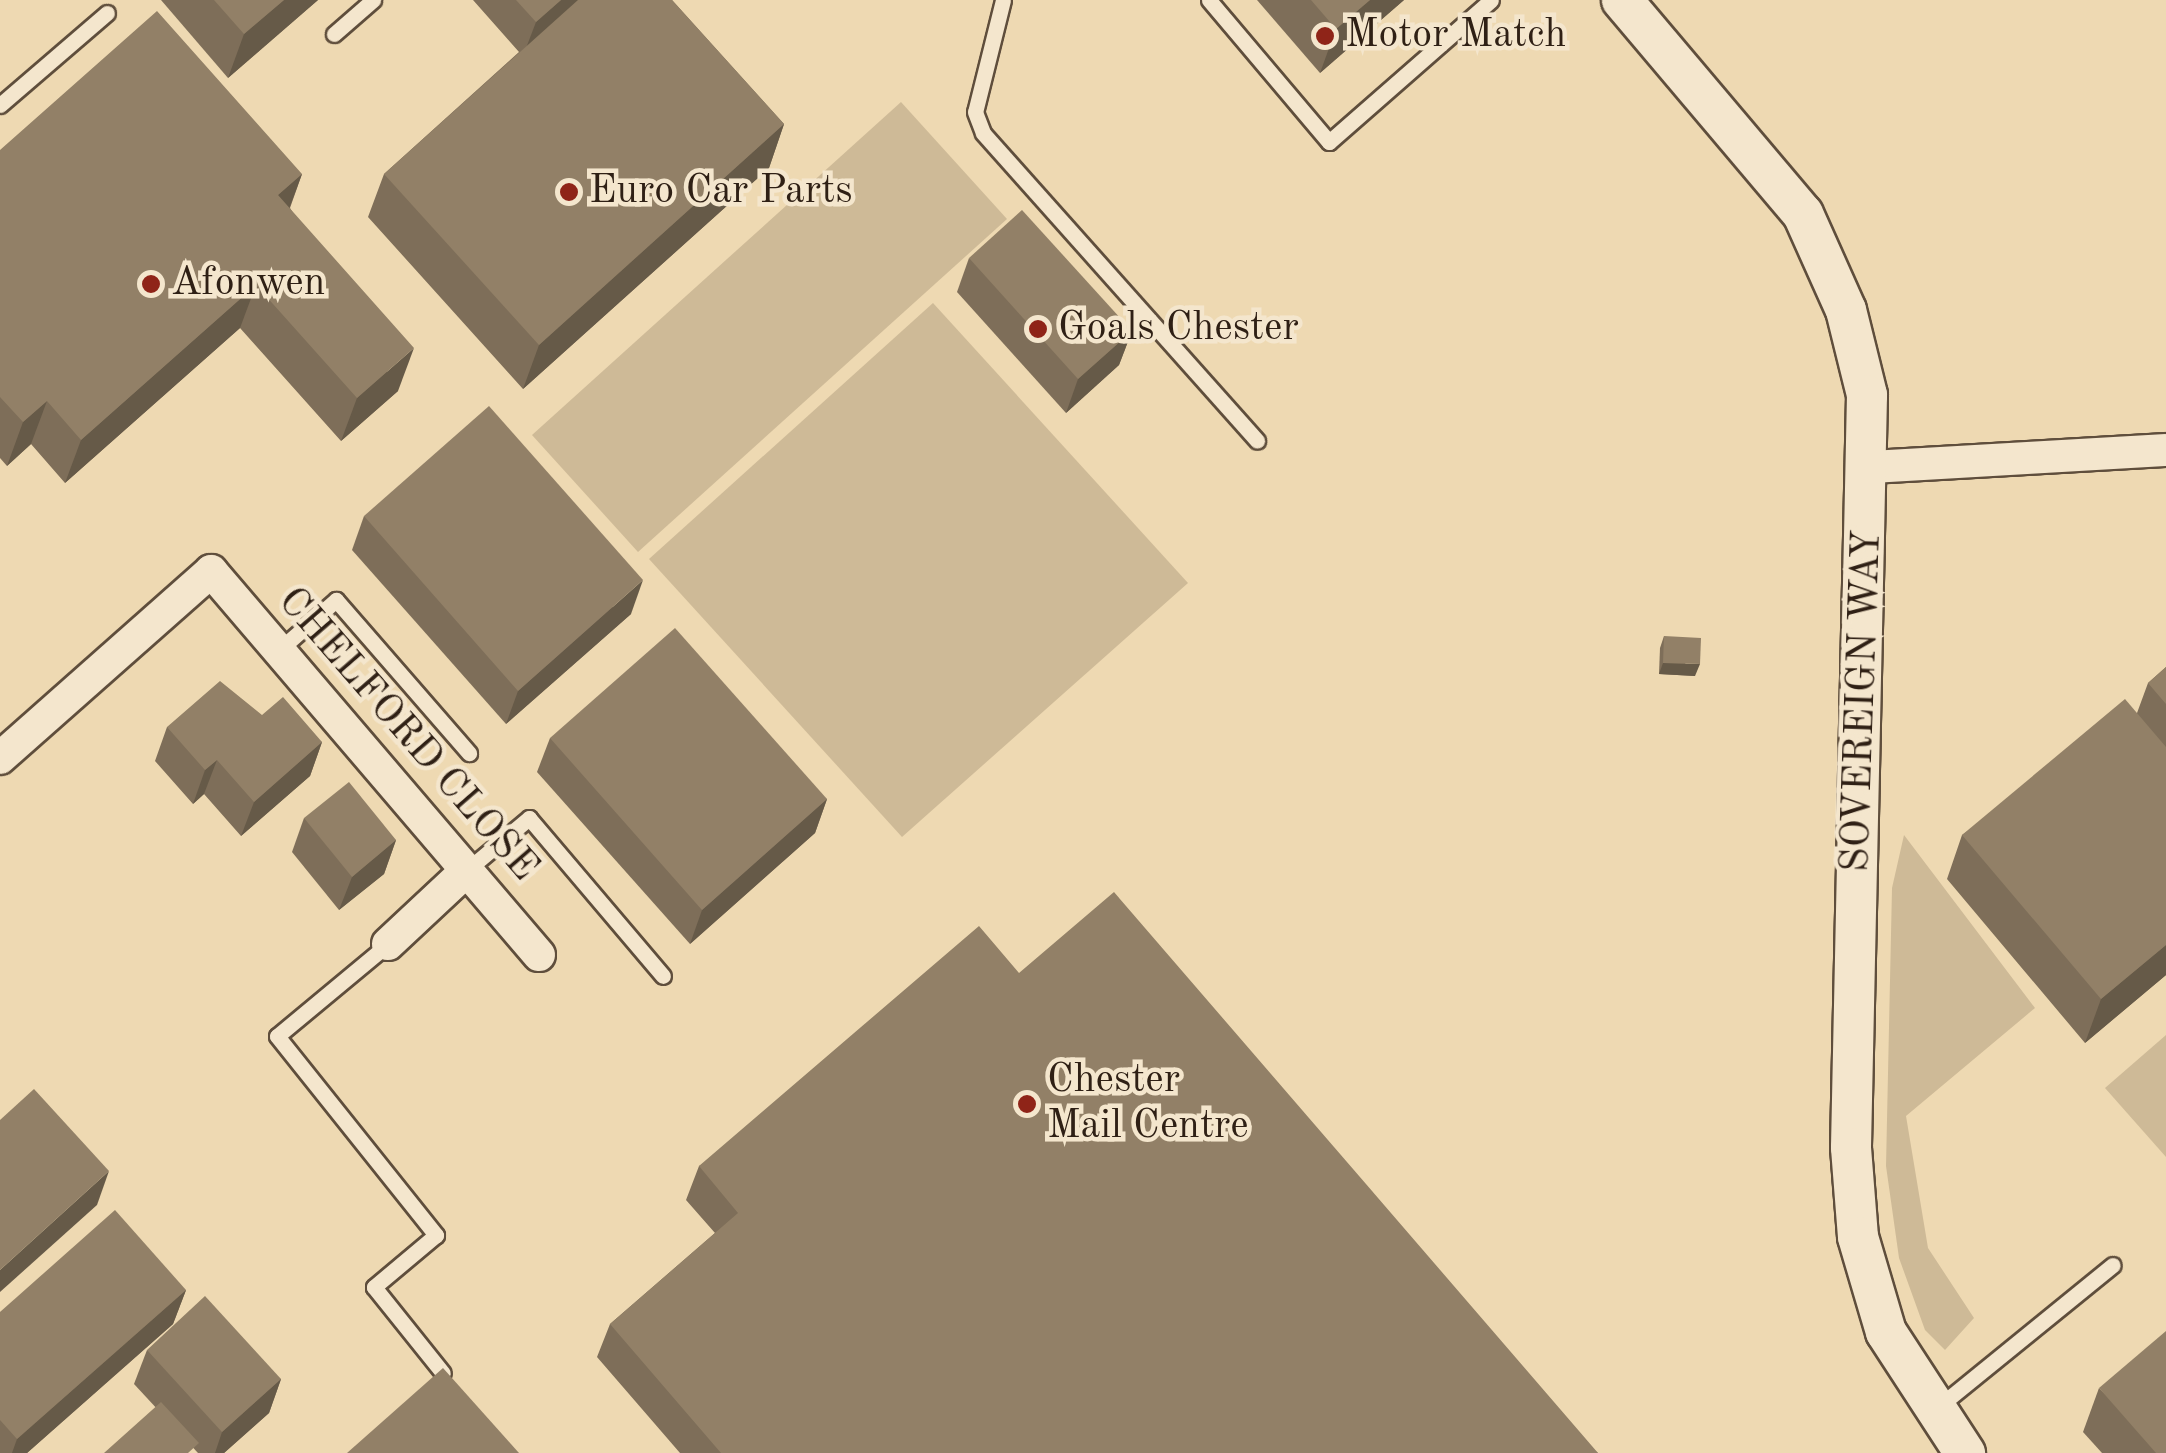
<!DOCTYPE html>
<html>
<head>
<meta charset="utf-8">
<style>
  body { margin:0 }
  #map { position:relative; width:2166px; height:1453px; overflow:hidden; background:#eed9b2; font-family:"Old Standard TT",serif }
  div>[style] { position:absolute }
  .green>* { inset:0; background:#ceba97 }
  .roads { filter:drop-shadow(2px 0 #5f4e3c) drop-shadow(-2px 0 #5f4e3c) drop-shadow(0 2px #5f4e3c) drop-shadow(0 -2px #5f4e3c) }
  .service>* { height:15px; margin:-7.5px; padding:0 7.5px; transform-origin:7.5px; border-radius:7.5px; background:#f4e6cd }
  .minor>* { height:32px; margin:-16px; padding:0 16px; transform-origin:16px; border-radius:16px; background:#f4e6cd }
  .tertiary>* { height:40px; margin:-20px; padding:0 20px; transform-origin:20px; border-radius:20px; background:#f4e6cd }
  .wall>* { inset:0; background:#7e6e59 }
  .shaded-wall>* { inset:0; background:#665a48 }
  .building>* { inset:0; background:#928067 }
  .dots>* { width:28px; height:28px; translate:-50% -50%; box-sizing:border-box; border:5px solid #f4e6cd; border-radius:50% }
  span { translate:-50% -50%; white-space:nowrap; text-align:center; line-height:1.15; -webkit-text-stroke:9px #f4e6cd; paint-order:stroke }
  .poi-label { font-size:40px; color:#2f2015 }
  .left { translate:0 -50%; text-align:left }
  .street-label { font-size:40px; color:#2f2015 }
</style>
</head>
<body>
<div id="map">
  <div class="green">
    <div style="clip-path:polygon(901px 102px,1007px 219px,638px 552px,532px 435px)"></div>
    <div style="clip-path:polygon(933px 303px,1188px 583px,902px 837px,649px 559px)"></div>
    <div style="clip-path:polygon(1904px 835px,2035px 1008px,1906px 1116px,1928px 1248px,1974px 1318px,1945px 1350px,1925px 1330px,1899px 1258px,1886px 1166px,1892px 888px)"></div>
    <div style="clip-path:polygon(2166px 1035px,2166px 1157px,2105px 1088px)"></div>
  </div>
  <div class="roads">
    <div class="service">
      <div style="left:1003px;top:0;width:115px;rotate:104deg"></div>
      <div style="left:975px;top:112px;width:22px;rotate:69deg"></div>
      <div style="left:983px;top:133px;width:412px;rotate:48.3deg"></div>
      <div style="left:1209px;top:0;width:186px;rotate:49.8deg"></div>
      <div style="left:1329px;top:142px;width:215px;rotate:-41.2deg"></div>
      <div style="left:334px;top:34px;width:52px;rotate:-41.1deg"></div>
      <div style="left:0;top:105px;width:141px;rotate:-40.7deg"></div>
      <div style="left:279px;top:650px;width:76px;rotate:-41.3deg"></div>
      <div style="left:336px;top:600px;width:203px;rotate:49deg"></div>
      <div style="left:467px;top:870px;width:81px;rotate:-40deg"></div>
      <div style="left:529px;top:818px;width:207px;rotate:49.7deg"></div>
      <div style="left:388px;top:944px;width:144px;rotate:140.3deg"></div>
      <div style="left:277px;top:1036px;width:255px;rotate:51.4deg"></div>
      <div style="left:436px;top:1235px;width:81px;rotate:140deg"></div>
      <div style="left:374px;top:1287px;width:110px;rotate:51.3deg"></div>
      <div style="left:1938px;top:1407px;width:225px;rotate:-39.1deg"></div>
    </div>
    <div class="minor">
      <div style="left:1870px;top:467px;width:296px;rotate:-3.3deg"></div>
      <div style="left:0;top:758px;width:282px;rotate:-41.5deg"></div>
      <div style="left:211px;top:571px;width:505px;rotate:49.5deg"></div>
      <div style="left:388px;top:944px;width:108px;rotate:-43.1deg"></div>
    </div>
    <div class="tertiary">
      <div style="left:1622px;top:0;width:280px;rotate:49.8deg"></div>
      <div style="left:1803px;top:214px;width:105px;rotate:65.9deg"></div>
      <div style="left:1846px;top:310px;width:88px;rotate:76.1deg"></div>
      <div style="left:1867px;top:395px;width:753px;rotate:91.22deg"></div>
      <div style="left:1851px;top:1148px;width:89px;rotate:85.5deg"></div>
      <div style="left:1858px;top:1237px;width:99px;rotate:73.6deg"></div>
      <div style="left:1886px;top:1332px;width:145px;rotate:56.9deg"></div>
    </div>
  </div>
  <div class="wall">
    <div style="clip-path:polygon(161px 0,318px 0,228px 78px)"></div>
    <div style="clip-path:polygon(473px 0,672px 0,784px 124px,769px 168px,523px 389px,368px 217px,384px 174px,519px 52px)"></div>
    <div style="clip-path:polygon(1257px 0,1404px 0,1320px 73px)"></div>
    <div style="clip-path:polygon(0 150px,302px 174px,290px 208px,398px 391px,341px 441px,240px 328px,65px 483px,31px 444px,7px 466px,0 458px)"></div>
    <div style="clip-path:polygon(969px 258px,1132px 331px,1119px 365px,1066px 413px,957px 292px)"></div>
    <div style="clip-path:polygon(364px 516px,631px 614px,506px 724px,352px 550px)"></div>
    <div style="clip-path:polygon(1664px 636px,1695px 676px,1659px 674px,1660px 648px)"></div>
    <div style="clip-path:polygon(2166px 667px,2166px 975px,2085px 1043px,1947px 879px,1962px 835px,2137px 713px,2148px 683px)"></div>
    <div style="clip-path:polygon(262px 715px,322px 742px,310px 776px,241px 836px,204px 794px,193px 804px,155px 761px,167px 727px)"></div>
    <div style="clip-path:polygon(550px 738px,827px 799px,815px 833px,690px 944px,537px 772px)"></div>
    <div style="clip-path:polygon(304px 818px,396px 840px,384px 874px,339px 910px,292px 852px)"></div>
    <div style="clip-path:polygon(1019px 973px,1598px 1453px,680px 1453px,597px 1357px,610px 1324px,715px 1233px,686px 1200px,699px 1166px)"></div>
    <div style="clip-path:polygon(186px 1290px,173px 1324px,27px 1453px,0 1453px,0 1312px)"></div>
    <div style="clip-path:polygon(147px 1350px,281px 1379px,269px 1413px,224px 1453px,198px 1453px,134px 1384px)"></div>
    <div style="clip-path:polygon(2099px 1388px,2166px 1453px,2102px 1453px,2083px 1432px)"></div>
  </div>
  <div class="shaded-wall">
    <div style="clip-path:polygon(284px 0,318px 0,228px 78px,244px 34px)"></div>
    <div style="clip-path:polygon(561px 0,580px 0,523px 56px,536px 22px)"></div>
    <div style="clip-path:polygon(1370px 0,1404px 0,1320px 73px,1336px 29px)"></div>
    <div style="clip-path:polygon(784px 124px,769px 168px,523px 389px,539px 345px)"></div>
    <div style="clip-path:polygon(302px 174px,286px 217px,278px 195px)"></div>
    <div style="clip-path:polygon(256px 285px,240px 328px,65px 483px,81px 440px)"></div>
    <div style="clip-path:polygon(1132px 331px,1119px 365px,1066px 413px,1078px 379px)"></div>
    <div style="clip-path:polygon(414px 348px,398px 391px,341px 441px,357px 398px)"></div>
    <div style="clip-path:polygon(47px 401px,31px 444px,7px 466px,23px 422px)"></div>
    <div style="clip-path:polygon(643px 580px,631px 614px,506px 724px,518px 691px)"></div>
    <div style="clip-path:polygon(1663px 663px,1700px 664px,1695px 676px,1659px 674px)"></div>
    <div style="clip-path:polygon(322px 742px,310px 776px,241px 836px,254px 802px)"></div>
    <div style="clip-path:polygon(217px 760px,204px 794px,193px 804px,205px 770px)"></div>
    <div style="clip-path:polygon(827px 799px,815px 833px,690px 944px,702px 910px)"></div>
    <div style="clip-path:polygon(396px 840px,384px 874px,339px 910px,352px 877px)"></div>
    <div style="clip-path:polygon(2166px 945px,2166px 975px,2085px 1043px,2101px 999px)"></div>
    <div style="clip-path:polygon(109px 1171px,97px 1205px,0 1292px,0 1270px)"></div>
    <div style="clip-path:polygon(186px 1290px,173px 1324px,27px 1453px,12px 1453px,17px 1439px)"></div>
    <div style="clip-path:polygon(281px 1379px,269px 1413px,224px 1453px,215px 1453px,222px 1432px)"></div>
  </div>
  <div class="building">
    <div style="clip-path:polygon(214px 0,284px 0,244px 34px)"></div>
    <div style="clip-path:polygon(516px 0,561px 0,536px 22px)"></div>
    <div style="clip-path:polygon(578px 0,672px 0,784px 124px,539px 345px,384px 174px)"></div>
    <div style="clip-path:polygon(1311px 0,1370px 0,1336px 29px)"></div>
    <div style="clip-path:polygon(157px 11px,302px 174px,278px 195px,414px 348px,357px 398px,256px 285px,81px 440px,47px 401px,23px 422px,0 397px,0 150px)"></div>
    <div style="clip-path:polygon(1022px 210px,1132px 331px,1078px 379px,969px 258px)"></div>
    <div style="clip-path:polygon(489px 406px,643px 580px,518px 691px,364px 516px)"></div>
    <div style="clip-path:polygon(675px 628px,827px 799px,702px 910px,550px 738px)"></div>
    <div style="clip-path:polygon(1664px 636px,1701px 638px,1700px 664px,1663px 663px)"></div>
    <div style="clip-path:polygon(2166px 667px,2166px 704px,2148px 683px)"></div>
    <div style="clip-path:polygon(220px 681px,262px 715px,283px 697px,322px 742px,254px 802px,217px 760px,205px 770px,167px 727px)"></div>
    <div style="clip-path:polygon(2125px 699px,2166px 747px,2166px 945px,2101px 999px,1962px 835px)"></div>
    <div style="clip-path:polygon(349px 782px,396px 840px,352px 877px,304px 818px)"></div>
    <div style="clip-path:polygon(1114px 892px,1598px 1453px,721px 1453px,610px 1324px,738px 1213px,699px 1166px,979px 926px,1019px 973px)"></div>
    <div style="clip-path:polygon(34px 1089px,109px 1171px,0 1270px,0 1120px)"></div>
    <div style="clip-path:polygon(115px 1210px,186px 1290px,17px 1439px,0 1420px,0 1312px)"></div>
    <div style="clip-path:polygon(205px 1296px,281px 1379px,222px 1432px,147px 1350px)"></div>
    <div style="clip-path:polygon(2166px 1331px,2166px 1453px,2156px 1453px,2099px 1388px)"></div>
    <div style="clip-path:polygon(443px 1368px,519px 1453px,347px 1453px)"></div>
    <div style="clip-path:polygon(161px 1402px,199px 1443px,188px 1453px,104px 1453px)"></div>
  </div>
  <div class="dots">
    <div style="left:1325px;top:36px;background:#8f2418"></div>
    <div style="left:569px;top:192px;background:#8f2418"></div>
    <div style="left:151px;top:284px;background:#8f2418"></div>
    <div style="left:1038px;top:329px;background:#8f2418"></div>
    <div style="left:1027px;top:1104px;background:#8f2418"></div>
  </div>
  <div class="poi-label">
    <span class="left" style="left:1345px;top:36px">Motor Match</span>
    <span class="left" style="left:589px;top:192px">Euro Car Parts</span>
    <span class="left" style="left:171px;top:284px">Afonwen</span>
    <span class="left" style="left:1058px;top:329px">Goals Chester</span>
    <span class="left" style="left:1047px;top:1104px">Chester<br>Mail Centre</span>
  </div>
  <div class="street-label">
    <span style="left:1863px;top:701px;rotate:-88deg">SOVEREIGN WAY</span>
    <span style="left:407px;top:735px;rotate:49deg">CHELFORD CLOSE</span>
  </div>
</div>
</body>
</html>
